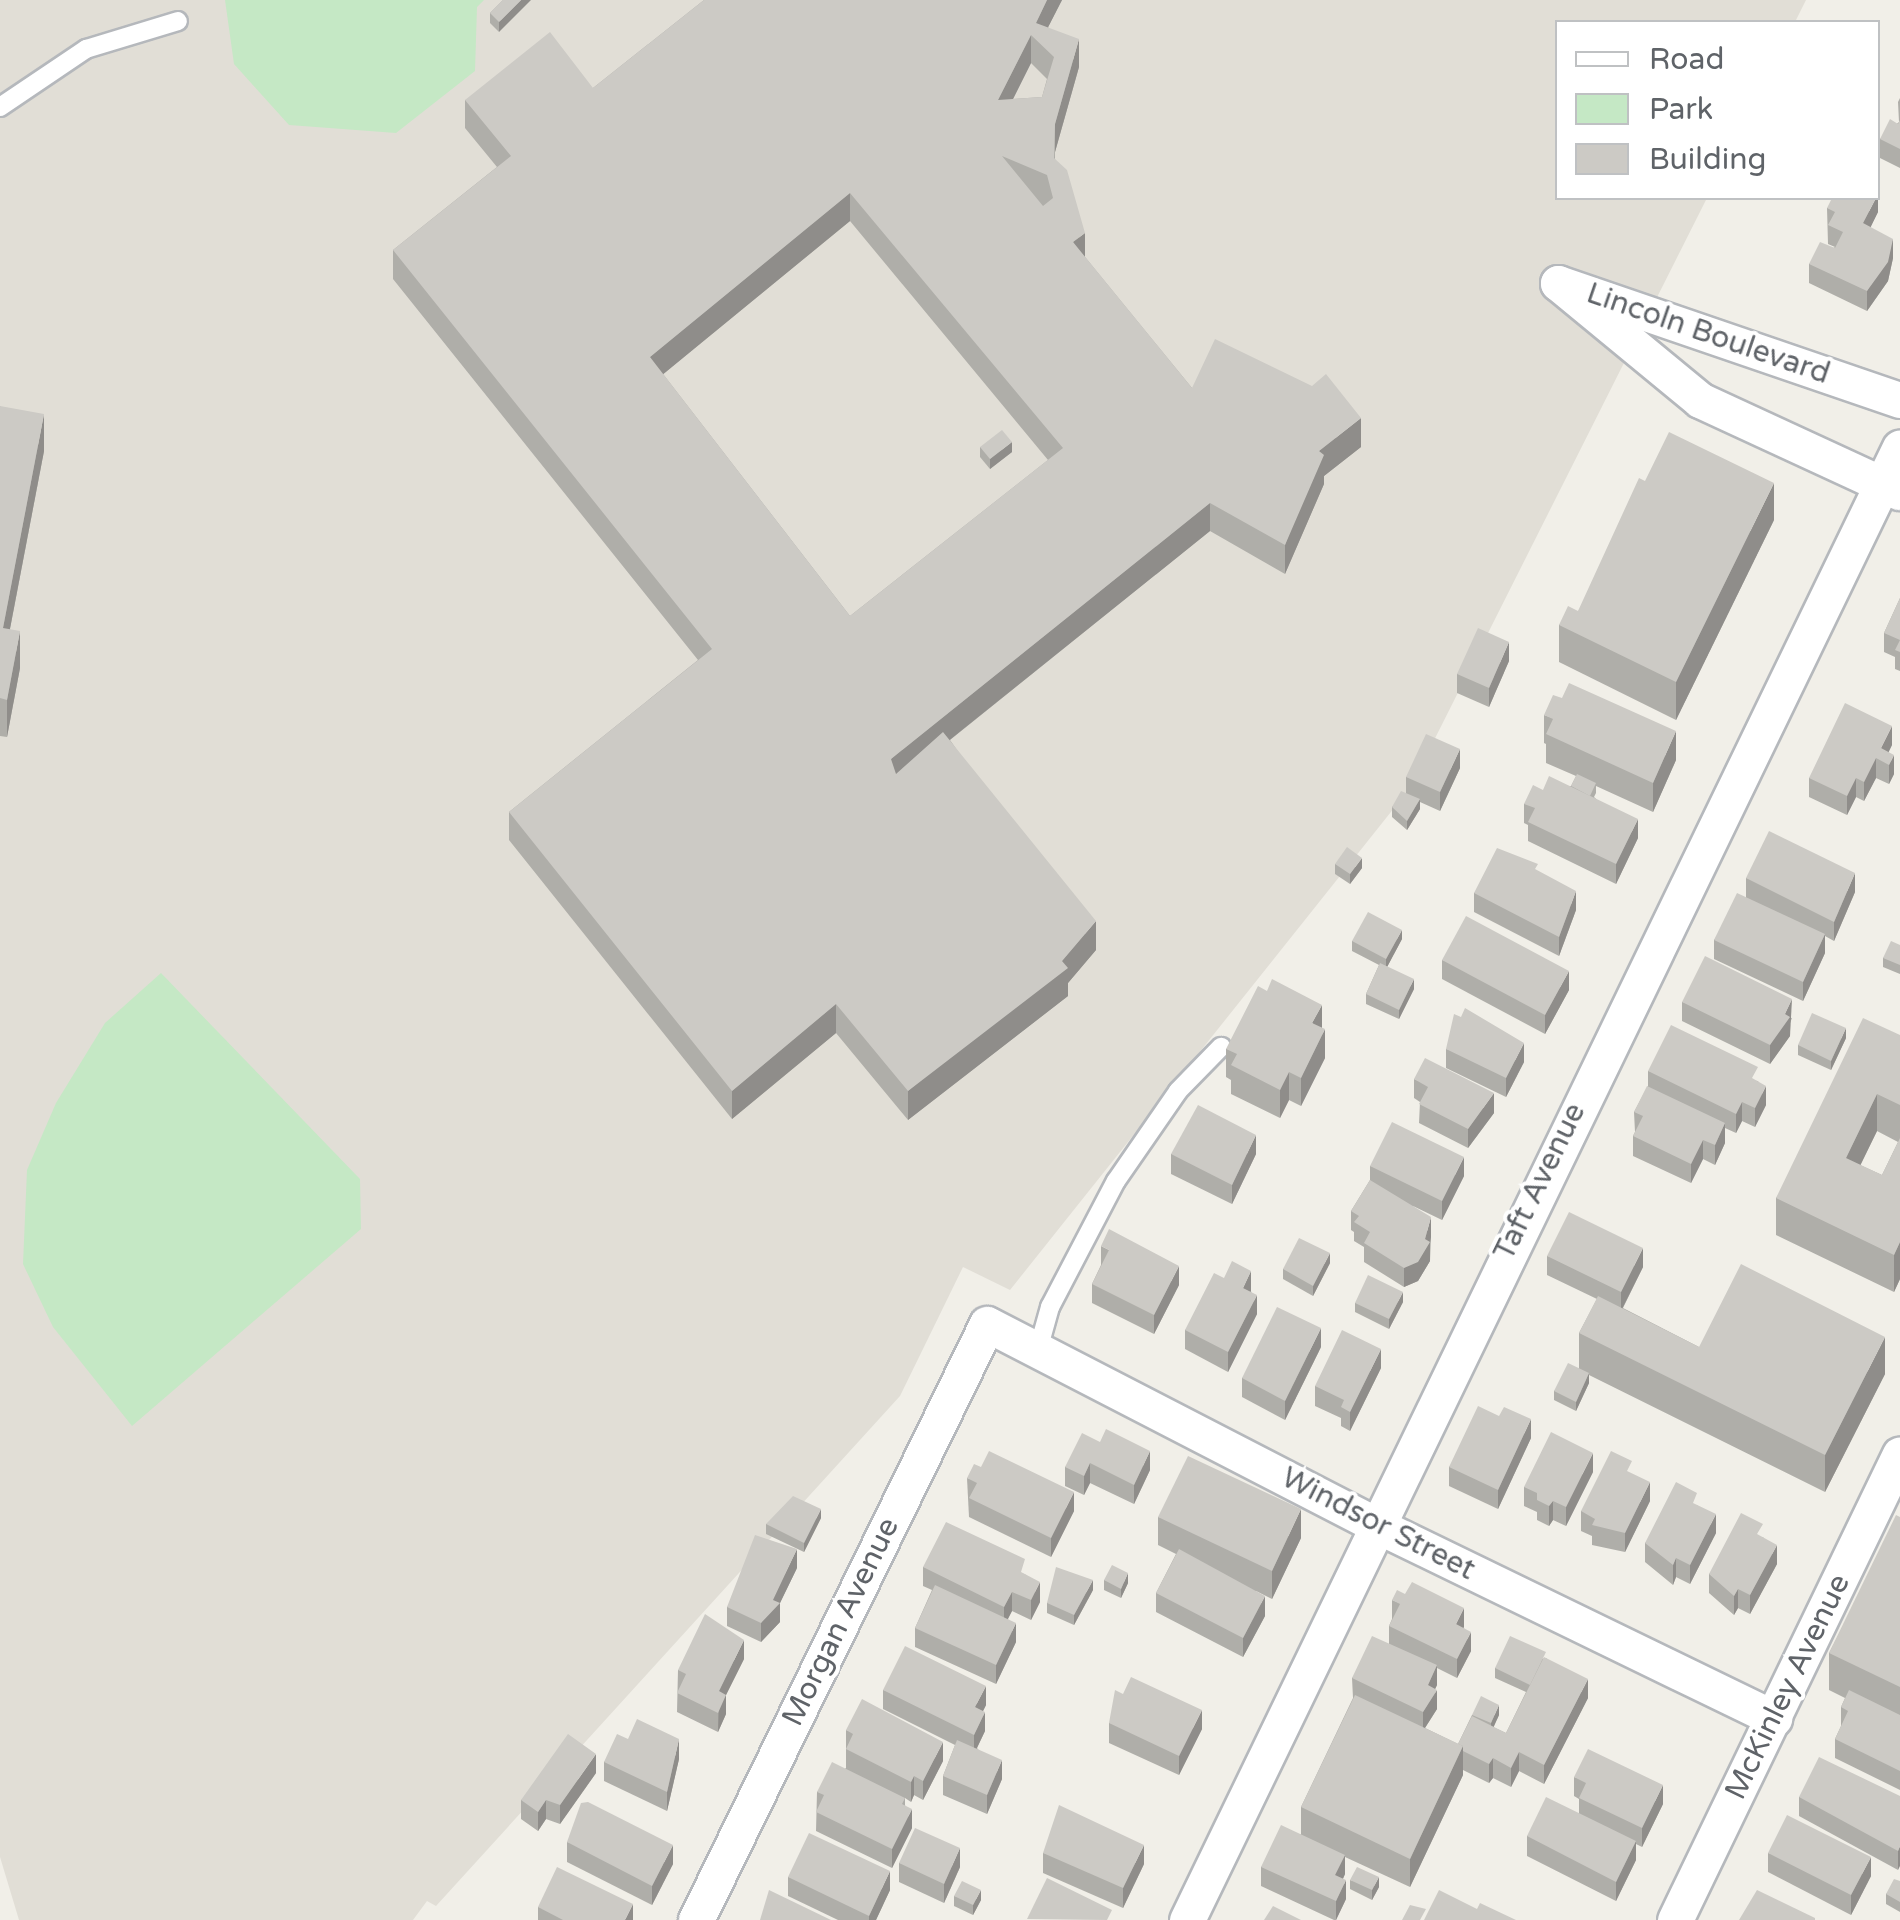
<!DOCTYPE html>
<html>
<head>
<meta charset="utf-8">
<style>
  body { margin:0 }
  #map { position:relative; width:1900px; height:1920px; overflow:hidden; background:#f1efe8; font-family:"Varela Round",sans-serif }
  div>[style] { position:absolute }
  .education>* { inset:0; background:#e1ded6 }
  .green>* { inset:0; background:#c5e8c5 }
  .roads { filter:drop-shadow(2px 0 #b5b8bc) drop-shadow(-2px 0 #b5b8bc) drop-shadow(0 2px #b5b8bc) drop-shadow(0 -2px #b5b8bc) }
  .service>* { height:18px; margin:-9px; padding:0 9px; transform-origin:9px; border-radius:9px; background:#fff }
  .minor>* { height:35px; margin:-17.5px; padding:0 17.5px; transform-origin:17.5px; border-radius:17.5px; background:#fff }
  .wall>* { inset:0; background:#afaea9 }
  .shaded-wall>* { inset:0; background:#8f8d8a }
  .building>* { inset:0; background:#cccac5 }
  span { translate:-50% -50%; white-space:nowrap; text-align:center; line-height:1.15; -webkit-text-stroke:8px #fff; paint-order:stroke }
  .street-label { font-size:30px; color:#5f6368 }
  .legend { position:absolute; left:1555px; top:20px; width:325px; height:180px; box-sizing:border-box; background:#fff; border:2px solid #bfc1c3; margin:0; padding:12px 18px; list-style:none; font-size:30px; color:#5f6368 }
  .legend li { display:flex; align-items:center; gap:20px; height:50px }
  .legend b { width:50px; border:2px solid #bfc1c3 }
</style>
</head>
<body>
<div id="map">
  <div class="education">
    <div style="clip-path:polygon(0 0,1806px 0,1795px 22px,1558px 22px,1558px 198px,1707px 198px,1410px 788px,1010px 1290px,963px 1267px,900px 1396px,436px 1906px,427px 1901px,413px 1920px,19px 1920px,0 1857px)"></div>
  </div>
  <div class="green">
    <div style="clip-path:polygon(225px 0,484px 0,477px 7px,475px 71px,396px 133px,289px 125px,234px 64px)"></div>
    <div style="clip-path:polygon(161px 973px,360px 1179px,361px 1229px,132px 1426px,53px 1327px,23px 1264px,27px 1170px,56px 1103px,105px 1023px)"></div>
  </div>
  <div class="roads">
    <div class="service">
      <div style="left:0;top:107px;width:104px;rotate:-34deg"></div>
      <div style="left:86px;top:49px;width:96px;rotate:-16.9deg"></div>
      <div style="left:1038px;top:1350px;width:45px;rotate:-74.4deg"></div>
      <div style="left:1050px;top:1307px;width:142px;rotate:-62.4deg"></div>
      <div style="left:1116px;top:1181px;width:109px;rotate:-55.4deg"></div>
      <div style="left:1178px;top:1091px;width:62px;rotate:-45.7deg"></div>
    </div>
    <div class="minor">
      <div style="left:1899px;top:492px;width:219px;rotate:-155.2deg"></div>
      <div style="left:1700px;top:400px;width:184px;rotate:-140.5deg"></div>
      <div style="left:1558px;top:283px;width:361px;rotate:18.9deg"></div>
      <div style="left:696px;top:1920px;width:663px;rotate:-63.98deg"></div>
      <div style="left:987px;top:1324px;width:436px;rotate:27.3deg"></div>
      <div style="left:1374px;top:1524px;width:445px;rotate:25.9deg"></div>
      <div style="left:1187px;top:1920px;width:1636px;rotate:-64.17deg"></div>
      <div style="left:1675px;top:1920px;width:517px;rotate:-64.23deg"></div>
    </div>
  </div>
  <div class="wall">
    <div style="clip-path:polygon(503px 0,499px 32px,490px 23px,490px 13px)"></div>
    <div style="clip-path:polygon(evenodd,704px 0,1062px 0,1048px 27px,1079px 67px,1055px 152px,1055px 159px,1085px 257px,1192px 388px,1361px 447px,1324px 476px,1324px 484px,1285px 574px,1210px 531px,950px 740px,1096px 950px,1068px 983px,1068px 996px,908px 1120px,836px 1033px,732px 1119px,509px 840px,509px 812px,698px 660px,393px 279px,393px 250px,497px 167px,465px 128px,465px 100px,593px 88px,704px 0,1031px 63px,1047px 79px,1042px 97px,1013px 99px,1031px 63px,704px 0,850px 221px,1048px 460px,850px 616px,663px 374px,850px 221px)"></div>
    <div style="clip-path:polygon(1900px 98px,1900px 168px,1880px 158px,1880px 139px,1899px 122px,1898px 102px)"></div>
    <div style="clip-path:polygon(1827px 208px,1878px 212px,1870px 227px,1893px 258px,1888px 281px,1867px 311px,1809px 283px,1809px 264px,1835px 247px,1828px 244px)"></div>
    <div style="clip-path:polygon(0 406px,44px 451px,10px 629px,20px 668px,7px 737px,0 736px)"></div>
    <div style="clip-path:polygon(980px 447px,1012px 452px,990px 469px,980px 457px)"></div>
    <div style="clip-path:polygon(1774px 520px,1676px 720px,1559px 662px,1559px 625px,1578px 611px)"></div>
    <div style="clip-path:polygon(1900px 598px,1900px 671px,1895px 669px,1895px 657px,1884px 652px,1884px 633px)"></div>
    <div style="clip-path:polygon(1509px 661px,1489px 707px,1457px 693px,1457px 674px)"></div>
    <div style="clip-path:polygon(1544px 715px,1676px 760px,1653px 812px,1596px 786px,1596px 793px,1594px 797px,1638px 838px,1616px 884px,1528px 841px,1528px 825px,1524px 823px,1524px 804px,1543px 790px,1571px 786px,1576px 776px,1546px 763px,1546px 744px,1544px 743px)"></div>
    <div style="clip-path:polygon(1892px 745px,1888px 752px,1894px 774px,1889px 784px,1876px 778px,1864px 801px,1856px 797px,1847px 815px,1809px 797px,1809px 778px)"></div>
    <div style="clip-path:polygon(1460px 768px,1440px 811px,1420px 802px,1420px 809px,1407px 830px,1392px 817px,1392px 807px,1406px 793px,1406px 777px)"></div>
    <div style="clip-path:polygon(1335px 864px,1362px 868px,1350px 884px,1335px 874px)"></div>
    <div style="clip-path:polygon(1538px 871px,1576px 910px,1559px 956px,1474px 912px,1474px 893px)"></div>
    <div style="clip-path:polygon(1746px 878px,1855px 892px,1834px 941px,1825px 936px,1825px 953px,1803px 1001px,1714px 959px,1714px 940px,1746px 897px)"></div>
    <div style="clip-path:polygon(1402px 939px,1387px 967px,1414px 989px,1399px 1019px,1366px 1004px,1366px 994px,1379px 965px,1352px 951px,1352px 941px)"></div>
    <div style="clip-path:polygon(1900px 945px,1900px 974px,1883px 967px,1883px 958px)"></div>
    <div style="clip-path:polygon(1442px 960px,1569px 990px,1545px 1034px,1442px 979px)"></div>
    <div style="clip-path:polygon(1682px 1002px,1792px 1018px,1790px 1023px,1790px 1036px,1770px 1064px,1682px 1021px)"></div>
    <div style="clip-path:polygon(1322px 1028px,1325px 1058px,1301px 1106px,1289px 1100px,1280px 1118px,1231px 1094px,1231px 1080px,1226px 1077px,1226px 1049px)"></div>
    <div style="clip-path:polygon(evenodd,1900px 1035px,1900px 1279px,1894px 1292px,1776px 1235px,1776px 1198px,1900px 1035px,1877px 1131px,1898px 1142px,1882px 1175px,1860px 1165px,1877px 1131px)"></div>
    <div style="clip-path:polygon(1846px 1038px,1831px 1070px,1798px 1055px,1798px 1045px)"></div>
    <div style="clip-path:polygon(1446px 1049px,1524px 1062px,1506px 1097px,1446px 1068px)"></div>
    <div style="clip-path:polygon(1648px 1071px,1758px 1081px,1766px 1105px,1755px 1127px,1742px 1121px,1736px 1133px,1725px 1128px,1725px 1143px,1715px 1165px,1703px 1159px,1691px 1183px,1633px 1156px,1633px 1136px,1635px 1132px,1634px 1112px,1648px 1086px)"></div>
    <div style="clip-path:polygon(1414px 1079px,1494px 1113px,1468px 1148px,1419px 1123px,1420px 1102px,1414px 1098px)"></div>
    <div style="clip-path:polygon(1171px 1154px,1256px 1154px,1232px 1204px,1171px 1174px)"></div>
    <div style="clip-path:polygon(1370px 1166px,1464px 1176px,1442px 1220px,1413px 1206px,1431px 1237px,1430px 1261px,1418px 1281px,1404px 1287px,1364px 1262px,1364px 1247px,1354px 1241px,1354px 1232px,1351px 1230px,1351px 1211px,1370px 1180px)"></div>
    <div style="clip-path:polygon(1101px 1246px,1179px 1285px,1154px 1334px,1092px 1303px,1092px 1284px,1101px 1265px)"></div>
    <div style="clip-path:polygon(1547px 1256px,1643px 1267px,1623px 1308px,1699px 1347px,1885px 1374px,1825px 1492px,1589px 1375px,1589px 1383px,1576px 1411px,1554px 1400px,1554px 1391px,1579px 1368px,1579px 1333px,1597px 1299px,1547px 1275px)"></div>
    <div style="clip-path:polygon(1330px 1263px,1313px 1296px,1283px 1279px,1283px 1269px)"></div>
    <div style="clip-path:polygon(1251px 1291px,1257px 1314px,1228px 1372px,1185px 1349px,1185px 1330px)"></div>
    <div style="clip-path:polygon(1403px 1302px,1389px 1329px,1355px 1312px,1355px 1303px)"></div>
    <div style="clip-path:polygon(1321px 1347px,1285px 1420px,1242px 1397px,1242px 1378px)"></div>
    <div style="clip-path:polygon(1381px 1368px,1350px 1431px,1341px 1426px,1341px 1418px,1315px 1406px,1315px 1386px)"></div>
    <div style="clip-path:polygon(1499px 1416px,1531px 1438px,1498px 1509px,1449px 1486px,1449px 1467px)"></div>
    <div style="clip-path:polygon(1100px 1442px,1150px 1470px,1134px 1504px,1090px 1483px,1084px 1495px,1065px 1486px,1065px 1467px)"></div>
    <div style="clip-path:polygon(1593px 1472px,1566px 1526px,1553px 1520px,1549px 1526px,1537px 1520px,1537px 1512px,1524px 1506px,1524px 1487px)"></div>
    <div style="clip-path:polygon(967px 1478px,1074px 1511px,1051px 1557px,969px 1517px)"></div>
    <div style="clip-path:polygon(1650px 1501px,1625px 1552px,1592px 1545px,1592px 1536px,1581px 1531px,1581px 1511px)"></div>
    <div style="clip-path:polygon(1697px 1505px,1716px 1533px,1690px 1584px,1676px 1577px,1673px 1585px,1645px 1562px,1645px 1543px)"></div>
    <div style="clip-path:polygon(1158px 1517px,1301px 1538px,1272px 1599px,1256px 1591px,1265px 1616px,1243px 1657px,1156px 1612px,1156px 1593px,1176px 1554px,1158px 1545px)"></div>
    <div style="clip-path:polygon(1900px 1517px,1900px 1790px,1835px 1758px,1835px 1739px,1841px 1726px,1841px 1707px,1845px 1698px,1829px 1690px,1829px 1653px)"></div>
    <div style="clip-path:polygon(821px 1518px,804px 1552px,766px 1534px,766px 1524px)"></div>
    <div style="clip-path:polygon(1763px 1537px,1777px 1564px,1750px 1614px,1738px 1608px,1734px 1615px,1709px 1593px,1709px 1574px)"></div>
    <div style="clip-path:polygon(923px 1567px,1025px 1574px,1040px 1602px,1031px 1620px,1012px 1611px,1008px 1619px,1016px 1642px,996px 1684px,915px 1647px,915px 1628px,932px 1590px,923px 1586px)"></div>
    <div style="clip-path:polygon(797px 1568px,780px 1603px,780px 1622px,761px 1642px,727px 1626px,727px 1607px)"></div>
    <div style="clip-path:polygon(1104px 1580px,1128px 1583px,1121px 1598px,1104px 1590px)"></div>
    <div style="clip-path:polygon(1093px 1590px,1074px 1625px,1047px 1613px,1047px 1603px)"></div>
    <div style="clip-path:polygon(1392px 1600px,1464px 1628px,1471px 1651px,1457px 1678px,1437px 1668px,1437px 1685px,1435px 1689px,1437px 1709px,1425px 1728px,1458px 1744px,1472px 1715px,1499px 1715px,1493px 1727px,1506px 1733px,1526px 1692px,1495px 1678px,1495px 1668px,1546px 1658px,1588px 1698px,1544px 1784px,1519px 1771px,1511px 1787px,1493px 1778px,1489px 1783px,1463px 1770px,1463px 1775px,1410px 1887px,1345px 1857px,1345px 1874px,1343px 1879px,1346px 1899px,1336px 1920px,1334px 1920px,1261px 1886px,1261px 1867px,1301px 1834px,1301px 1807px,1353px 1698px,1352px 1678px,1389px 1644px,1389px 1626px,1392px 1619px)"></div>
    <div style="clip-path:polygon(744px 1659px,726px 1695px,726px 1714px,718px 1732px,677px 1712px,678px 1670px)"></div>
    <div style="clip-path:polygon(883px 1690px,986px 1705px,983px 1711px,985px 1731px,977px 1748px,1002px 1779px,987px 1814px,943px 1795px,943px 1776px,955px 1745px,883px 1709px)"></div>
    <div style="clip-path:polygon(1109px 1723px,1202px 1729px,1179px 1775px,1109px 1743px)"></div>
    <div style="clip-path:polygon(846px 1730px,943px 1761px,923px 1800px,914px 1795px,911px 1802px,905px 1798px,905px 1805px,912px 1828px,892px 1868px,816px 1831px,817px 1792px,846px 1768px)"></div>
    <div style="clip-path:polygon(628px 1739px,679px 1759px,667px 1811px,604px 1781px,604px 1762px)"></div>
    <div style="clip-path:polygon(596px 1773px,560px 1824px,546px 1819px,538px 1831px,521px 1819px,521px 1800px)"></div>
    <div style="clip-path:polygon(1574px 1777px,1663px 1804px,1642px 1847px,1636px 1844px,1636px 1860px,1616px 1901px,1527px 1856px,1527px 1836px,1579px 1813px,1579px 1799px,1574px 1796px)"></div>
    <div style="clip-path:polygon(1900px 1796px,1898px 1870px,1799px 1816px,1799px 1797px)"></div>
    <div style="clip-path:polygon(567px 1842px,673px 1864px,652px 1905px,567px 1862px)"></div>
    <div style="clip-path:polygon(1043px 1853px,1144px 1864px,1123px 1908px,1043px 1873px)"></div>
    <div style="clip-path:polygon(1768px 1853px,1871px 1876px,1851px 1915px,1768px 1872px)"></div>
    <div style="clip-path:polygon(899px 1863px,960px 1867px,944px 1903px,899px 1882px)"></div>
    <div style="clip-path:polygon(788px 1877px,890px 1890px,876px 1920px,838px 1920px,788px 1896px)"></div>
    <div style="clip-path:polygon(1350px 1880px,1379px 1887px,1372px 1900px,1350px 1889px)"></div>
    <div style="clip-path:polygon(1900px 1881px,1900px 1912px,1886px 1904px,1886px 1894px)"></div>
    <div style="clip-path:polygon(954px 1896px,981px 1900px,973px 1915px,954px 1906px)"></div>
    <div style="clip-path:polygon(538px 1907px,633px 1920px,538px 1920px)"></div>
  </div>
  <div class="shaded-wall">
    <div style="clip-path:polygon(521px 0,531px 0,499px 32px,499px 22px)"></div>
    <div style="clip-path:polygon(1047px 0,1062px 0,1040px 43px,1036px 23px)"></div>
    <div style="clip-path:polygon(1031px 35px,1031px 63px,998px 129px,998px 100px)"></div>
    <div style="clip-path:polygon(1079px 39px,1079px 67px,1055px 152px,1055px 124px)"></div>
    <div style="clip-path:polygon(1878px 192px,1878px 212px,1863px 243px,1863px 223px,1876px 198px,1878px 198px)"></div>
    <div style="clip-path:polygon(850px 193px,850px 221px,650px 385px,650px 357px)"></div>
    <div style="clip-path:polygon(1085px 233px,1085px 261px,1073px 242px)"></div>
    <div style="clip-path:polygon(1893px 239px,1893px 258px,1888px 281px,1867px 311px,1867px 291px)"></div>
    <div style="clip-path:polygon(44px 414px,44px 451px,3px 665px,3px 628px)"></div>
    <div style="clip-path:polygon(1361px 418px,1361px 447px,1324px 476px,1324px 484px,1285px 574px,1285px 545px,1319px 451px)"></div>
    <div style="clip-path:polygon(1012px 442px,1012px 452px,990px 469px,990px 459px)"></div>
    <div style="clip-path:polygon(1774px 483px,1774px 520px,1676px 720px,1676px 682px)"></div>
    <div style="clip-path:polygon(1210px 503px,1210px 531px,891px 787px,891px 759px)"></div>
    <div style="clip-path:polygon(20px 631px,20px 668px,7px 737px,7px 700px)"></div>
    <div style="clip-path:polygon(1509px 642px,1509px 661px,1489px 707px,1489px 688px)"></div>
    <div style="clip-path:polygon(1892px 726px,1892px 745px,1884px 762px,1881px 748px)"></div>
    <div style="clip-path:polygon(1676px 731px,1676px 760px,1653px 812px,1653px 783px)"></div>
    <div style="clip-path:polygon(1460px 749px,1460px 768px,1440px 811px,1440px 792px)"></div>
    <div style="clip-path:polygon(1894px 755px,1894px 774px,1889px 784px,1889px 765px)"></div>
    <div style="clip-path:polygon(1876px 758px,1876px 778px,1864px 801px,1864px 782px)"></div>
    <div style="clip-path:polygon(1856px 778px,1856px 797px,1847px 815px,1847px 796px)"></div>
    <div style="clip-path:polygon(1420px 799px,1420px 809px,1407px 830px,1407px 821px)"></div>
    <div style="clip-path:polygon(1638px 819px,1638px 838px,1616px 884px,1616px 864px)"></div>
    <div style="clip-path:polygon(1362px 858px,1362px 868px,1350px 884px,1350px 874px)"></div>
    <div style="clip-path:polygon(1855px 873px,1855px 892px,1834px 941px,1834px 922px)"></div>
    <div style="clip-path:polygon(1576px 891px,1576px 910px,1559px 956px,1559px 937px)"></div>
    <div style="clip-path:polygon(1096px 921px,1096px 950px,1068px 983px,1068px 996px,908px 1120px,908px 1091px,1062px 961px)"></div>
    <div style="clip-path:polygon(1402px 930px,1402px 939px,1386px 969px,1386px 959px)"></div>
    <div style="clip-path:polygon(1825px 934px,1825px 953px,1803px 1001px,1803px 982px)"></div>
    <div style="clip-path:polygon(1569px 971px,1569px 990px,1545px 1034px,1545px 1015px)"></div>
    <div style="clip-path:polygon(1414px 979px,1414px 989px,1399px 1019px,1399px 1010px)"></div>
    <div style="clip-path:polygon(1792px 999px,1790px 1036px,1770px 1064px,1770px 1045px)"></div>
    <div style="clip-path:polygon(836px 1004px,836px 1033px,732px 1119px,732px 1091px)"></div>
    <div style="clip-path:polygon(1322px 1005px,1322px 1033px,1312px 1023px)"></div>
    <div style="clip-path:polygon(1846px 1028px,1846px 1038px,1831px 1070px,1831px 1061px)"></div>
    <div style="clip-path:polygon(1325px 1029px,1325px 1058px,1301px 1106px,1301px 1078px)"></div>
    <div style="clip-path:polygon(1524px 1043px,1524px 1062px,1506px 1097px,1506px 1078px)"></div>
    <div style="clip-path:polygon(1289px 1072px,1289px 1100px,1280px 1118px,1280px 1090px)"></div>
    <div style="clip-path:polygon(1766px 1086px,1766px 1105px,1755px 1127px,1755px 1108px)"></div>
    <div style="clip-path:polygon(1494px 1093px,1494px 1113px,1468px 1148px,1468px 1129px)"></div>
    <div style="clip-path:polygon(1877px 1094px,1877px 1131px,1846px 1195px,1846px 1158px)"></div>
    <div style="clip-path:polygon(1742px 1102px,1742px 1121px,1736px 1133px,1736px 1114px)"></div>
    <div style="clip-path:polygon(1725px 1123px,1725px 1143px,1715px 1165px,1715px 1145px)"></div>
    <div style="clip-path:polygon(1256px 1135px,1256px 1154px,1232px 1204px,1232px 1185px)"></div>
    <div style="clip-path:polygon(1703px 1140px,1703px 1159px,1691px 1183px,1691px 1164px)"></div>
    <div style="clip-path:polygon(1464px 1157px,1464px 1176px,1442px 1220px,1442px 1201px)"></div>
    <div style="clip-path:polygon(1431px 1217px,1431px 1237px,1430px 1243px,1430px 1242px,1430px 1261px,1418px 1281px,1404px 1287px,1404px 1268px,1425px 1239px)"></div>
    <div style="clip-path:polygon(1900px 1242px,1900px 1279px,1894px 1292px,1894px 1255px)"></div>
    <div style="clip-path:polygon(1643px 1248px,1643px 1267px,1621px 1311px,1621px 1292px)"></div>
    <div style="clip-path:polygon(1330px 1253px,1330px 1263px,1313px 1296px,1313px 1286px)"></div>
    <div style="clip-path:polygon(1179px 1266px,1179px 1285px,1154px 1334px,1154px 1315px)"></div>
    <div style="clip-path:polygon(1251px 1271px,1251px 1291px,1243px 1307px,1243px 1288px)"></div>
    <div style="clip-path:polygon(1403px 1292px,1403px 1302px,1389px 1329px,1389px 1319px)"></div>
    <div style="clip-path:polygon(1257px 1295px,1257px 1314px,1228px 1372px,1228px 1352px)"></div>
    <div style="clip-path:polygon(1321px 1328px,1321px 1347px,1285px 1420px,1285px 1401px)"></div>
    <div style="clip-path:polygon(1885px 1337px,1885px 1374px,1825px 1492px,1825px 1455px)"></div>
    <div style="clip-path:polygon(1381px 1349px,1381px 1368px,1350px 1431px,1350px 1412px)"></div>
    <div style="clip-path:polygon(1589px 1373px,1589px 1383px,1576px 1411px,1576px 1402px)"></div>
    <div style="clip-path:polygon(1531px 1419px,1531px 1438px,1498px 1509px,1498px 1490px)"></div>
    <div style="clip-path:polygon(1150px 1451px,1150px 1470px,1134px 1504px,1134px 1485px)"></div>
    <div style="clip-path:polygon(1593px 1453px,1593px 1472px,1566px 1526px,1566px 1507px)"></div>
    <div style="clip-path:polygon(1090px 1463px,1090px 1483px,1084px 1495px,1084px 1476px)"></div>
    <div style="clip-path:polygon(1650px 1482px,1650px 1501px,1625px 1552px,1625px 1533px)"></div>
    <div style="clip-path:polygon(1074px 1492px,1074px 1511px,1051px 1557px,1051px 1538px)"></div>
    <div style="clip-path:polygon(1553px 1501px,1553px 1520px,1549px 1526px,1549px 1506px)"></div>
    <div style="clip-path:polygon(821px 1509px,821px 1518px,804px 1552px,804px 1543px)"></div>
    <div style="clip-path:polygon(1301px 1509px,1301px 1538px,1272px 1599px,1272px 1571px)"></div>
    <div style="clip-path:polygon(1716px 1514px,1716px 1533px,1690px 1584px,1690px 1565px)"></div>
    <div style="clip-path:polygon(1777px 1545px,1777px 1564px,1750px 1614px,1750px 1595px)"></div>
    <div style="clip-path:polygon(797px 1549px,797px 1568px,780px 1603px,780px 1622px,761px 1642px,761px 1623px)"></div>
    <div style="clip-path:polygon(1676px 1558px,1676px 1577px,1673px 1585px,1673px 1565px)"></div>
    <div style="clip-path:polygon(1128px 1573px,1128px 1583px,1121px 1598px,1121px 1589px)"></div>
    <div style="clip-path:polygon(1093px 1580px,1093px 1590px,1074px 1625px,1074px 1615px)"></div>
    <div style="clip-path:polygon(1040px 1582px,1040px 1602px,1031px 1620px,1031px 1600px)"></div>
    <div style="clip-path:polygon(1738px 1589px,1738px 1608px,1734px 1615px,1734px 1596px)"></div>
    <div style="clip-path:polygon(1012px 1592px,1012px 1611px,1004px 1626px,1004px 1607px)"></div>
    <div style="clip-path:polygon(1265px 1596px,1265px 1616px,1243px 1657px,1243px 1638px)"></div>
    <div style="clip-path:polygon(1464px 1608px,1464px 1627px,1456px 1643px,1456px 1624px)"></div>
    <div style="clip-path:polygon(1016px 1623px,1016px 1642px,996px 1684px,996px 1665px)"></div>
    <div style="clip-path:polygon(1471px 1632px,1471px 1651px,1457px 1678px,1457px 1659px)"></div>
    <div style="clip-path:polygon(744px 1640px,744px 1659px,726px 1695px,726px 1714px,718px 1732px,719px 1691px)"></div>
    <div style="clip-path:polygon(1437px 1665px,1437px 1685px,1428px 1704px,1428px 1685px)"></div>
    <div style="clip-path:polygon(1588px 1679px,1588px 1698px,1544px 1784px,1544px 1765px)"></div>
    <div style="clip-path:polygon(986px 1686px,986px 1705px,975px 1727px,975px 1707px)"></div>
    <div style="clip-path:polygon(1437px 1690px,1437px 1709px,1423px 1731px,1423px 1712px)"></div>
    <div style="clip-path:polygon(1499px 1705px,1499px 1715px,1491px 1733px,1491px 1723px)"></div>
    <div style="clip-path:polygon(1202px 1710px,1202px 1729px,1179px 1775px,1179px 1756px)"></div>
    <div style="clip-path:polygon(985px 1712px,985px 1731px,974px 1754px,974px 1735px)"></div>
    <div style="clip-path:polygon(679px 1739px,679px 1759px,667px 1811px,667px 1792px)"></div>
    <div style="clip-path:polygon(943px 1742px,943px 1761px,923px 1800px,923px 1781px)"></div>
    <div style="clip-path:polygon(1463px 1746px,1463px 1775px,1410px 1887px,1410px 1859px)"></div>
    <div style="clip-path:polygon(1519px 1752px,1519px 1771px,1511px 1787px,1511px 1768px)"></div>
    <div style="clip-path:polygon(596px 1754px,596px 1773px,560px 1824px,560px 1805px)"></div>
    <div style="clip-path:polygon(1493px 1758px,1493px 1778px,1489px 1783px,1489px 1764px)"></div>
    <div style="clip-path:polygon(1002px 1760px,1002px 1779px,987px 1814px,987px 1795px)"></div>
    <div style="clip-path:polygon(914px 1776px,914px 1795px,911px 1802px,911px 1782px)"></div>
    <div style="clip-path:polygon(1663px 1785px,1663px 1804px,1642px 1847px,1642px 1828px)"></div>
    <div style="clip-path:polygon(546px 1800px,546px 1819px,538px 1831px,538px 1812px)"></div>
    <div style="clip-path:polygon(912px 1809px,912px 1828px,892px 1868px,892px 1849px)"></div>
    <div style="clip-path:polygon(1636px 1841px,1636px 1860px,1616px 1901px,1616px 1882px)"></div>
    <div style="clip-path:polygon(673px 1845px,673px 1864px,652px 1905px,652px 1886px)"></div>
    <div style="clip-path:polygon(1144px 1845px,1144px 1864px,1123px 1908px,1123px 1888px)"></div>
    <div style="clip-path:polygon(1900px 1846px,1900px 1866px,1898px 1870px,1898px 1851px)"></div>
    <div style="clip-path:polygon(960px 1848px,960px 1867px,944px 1903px,944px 1884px)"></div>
    <div style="clip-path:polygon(1345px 1855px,1345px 1874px,1335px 1895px,1335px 1875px)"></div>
    <div style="clip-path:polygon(1871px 1857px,1871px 1876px,1851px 1915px,1851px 1895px)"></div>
    <div style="clip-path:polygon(890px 1871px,890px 1890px,876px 1920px,869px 1920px,869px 1916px)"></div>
    <div style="clip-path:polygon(1379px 1877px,1379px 1887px,1372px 1900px,1372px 1890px)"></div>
    <div style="clip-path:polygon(1346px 1880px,1346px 1899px,1336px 1920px,1336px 1901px)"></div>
    <div style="clip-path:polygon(981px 1890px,981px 1900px,973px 1915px,973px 1905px)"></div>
    <div style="clip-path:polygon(633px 1904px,633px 1920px,625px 1920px)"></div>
  </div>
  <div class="building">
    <div style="clip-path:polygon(503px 0,521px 0,499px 22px,490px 13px)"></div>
    <div style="clip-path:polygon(evenodd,704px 0,1047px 0,1036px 23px,1079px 39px,1055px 124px,1054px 158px,1067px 170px,1085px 233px,1073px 242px,1192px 388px,1215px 339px,1312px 386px,1326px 374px,1361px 418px,1319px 451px,1324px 455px,1285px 545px,1210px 503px,891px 759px,896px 774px,943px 732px,1096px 921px,1062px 961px,1068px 968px,908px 1091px,836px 1004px,732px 1091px,509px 812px,712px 649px,393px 250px,511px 156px,465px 100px,550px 32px,593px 88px,704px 0,1031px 35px,1054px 57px,1042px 97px,998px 100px,1031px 35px,704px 0,1002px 156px,1047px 175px,1053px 198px,1043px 206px,1002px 156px,704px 0,850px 193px,1063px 448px,850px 616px,650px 357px,850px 193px)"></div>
    <div style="clip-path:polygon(1890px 119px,1898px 124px,1900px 120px,1900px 149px,1880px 139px)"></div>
    <div style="clip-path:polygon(1832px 198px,1876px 198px,1863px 223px,1893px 239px,1888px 262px,1867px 291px,1809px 264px,1820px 242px,1835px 248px,1843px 232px,1828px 225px,1835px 212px,1827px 208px)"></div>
    <div style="clip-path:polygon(0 406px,44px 414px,3px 628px,20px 631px,7px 700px,0 698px)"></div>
    <div style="clip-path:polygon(1002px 430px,1012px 442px,990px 459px,980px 447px)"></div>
    <div style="clip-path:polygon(1669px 432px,1774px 483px,1676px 682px,1559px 625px,1568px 606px,1578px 611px,1639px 478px,1645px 481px)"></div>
    <div style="clip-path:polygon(1900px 598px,1900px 652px,1895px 650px,1900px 640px,1884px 633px)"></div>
    <div style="clip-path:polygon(1478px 628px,1509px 642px,1489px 688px,1457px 674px)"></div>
    <div style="clip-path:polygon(1569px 683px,1676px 731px,1653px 783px,1546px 734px,1553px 719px,1544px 715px,1553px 695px,1562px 698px)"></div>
    <div style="clip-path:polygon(1845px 703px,1892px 726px,1881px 748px,1894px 755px,1889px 765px,1876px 758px,1864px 782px,1856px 778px,1847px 796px,1809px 778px)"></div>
    <div style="clip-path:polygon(1426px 734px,1460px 749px,1440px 792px,1406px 777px)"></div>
    <div style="clip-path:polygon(1577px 774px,1596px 783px,1590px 796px,1571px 786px)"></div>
    <div style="clip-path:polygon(1549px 776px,1638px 819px,1616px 864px,1528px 822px,1535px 808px,1524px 804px,1533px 785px,1543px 790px)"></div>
    <div style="clip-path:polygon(1401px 791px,1420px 799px,1407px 821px,1392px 807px)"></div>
    <div style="clip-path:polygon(1769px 831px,1855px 873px,1834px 922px,1746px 878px)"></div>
    <div style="clip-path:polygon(1347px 847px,1362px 858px,1350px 874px,1335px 864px)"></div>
    <div style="clip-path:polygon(1497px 848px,1538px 864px,1535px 869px,1576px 891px,1559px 937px,1474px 893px)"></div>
    <div style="clip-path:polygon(1737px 893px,1825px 934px,1803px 982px,1714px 940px)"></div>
    <div style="clip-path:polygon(1368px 912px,1402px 930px,1386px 959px,1352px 941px)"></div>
    <div style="clip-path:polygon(1466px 916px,1569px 971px,1545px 1015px,1442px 960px)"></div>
    <div style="clip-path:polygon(1891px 941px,1900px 945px,1900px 965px,1883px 958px)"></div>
    <div style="clip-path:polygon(1705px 956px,1792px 999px,1785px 1014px,1790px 1017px,1770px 1045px,1682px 1002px)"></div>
    <div style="clip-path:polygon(1380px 963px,1414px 979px,1399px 1010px,1366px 994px)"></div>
    <div style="clip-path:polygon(1272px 979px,1322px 1005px,1312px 1023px,1325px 1029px,1301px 1078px,1289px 1072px,1280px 1090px,1231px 1065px,1237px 1054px,1226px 1049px,1258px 986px,1267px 991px)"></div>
    <div style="clip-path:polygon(1465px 1008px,1524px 1043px,1506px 1078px,1446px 1049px,1454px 1014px,1461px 1017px)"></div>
    <div style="clip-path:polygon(1812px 1013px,1846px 1028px,1831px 1061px,1798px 1045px)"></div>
    <div style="clip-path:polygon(1863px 1018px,1900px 1035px,1900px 1105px,1877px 1094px,1846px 1158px,1882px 1175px,1900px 1138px,1900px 1242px,1894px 1255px,1776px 1198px)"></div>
    <div style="clip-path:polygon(1671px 1025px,1758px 1067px,1752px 1078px,1766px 1086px,1755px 1108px,1742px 1102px,1736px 1114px,1648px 1071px)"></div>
    <div style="clip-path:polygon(1425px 1058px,1494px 1093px,1468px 1129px,1419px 1104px,1428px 1087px,1414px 1079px)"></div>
    <div style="clip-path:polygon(1647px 1086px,1725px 1123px,1715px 1145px,1703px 1140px,1691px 1164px,1633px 1136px,1643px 1116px,1634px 1112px)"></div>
    <div style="clip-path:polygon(1198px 1105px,1256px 1135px,1232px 1185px,1171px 1154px)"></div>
    <div style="clip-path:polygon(1392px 1122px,1464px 1157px,1442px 1201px,1370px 1166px)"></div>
    <div style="clip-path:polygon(1370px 1180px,1431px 1217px,1425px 1239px,1430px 1242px,1418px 1262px,1404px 1268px,1364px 1243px,1370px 1232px,1354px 1222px,1359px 1216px,1351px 1211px)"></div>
    <div style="clip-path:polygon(1569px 1212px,1643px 1248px,1621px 1292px,1547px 1256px)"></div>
    <div style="clip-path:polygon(1109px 1229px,1179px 1266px,1154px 1315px,1092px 1284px,1109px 1250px,1101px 1246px)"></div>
    <div style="clip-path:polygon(1299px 1238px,1330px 1253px,1313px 1286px,1283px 1269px)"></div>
    <div style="clip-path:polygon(1232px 1261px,1251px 1271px,1243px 1288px,1257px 1295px,1228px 1352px,1185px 1330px,1214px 1273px,1224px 1278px)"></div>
    <div style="clip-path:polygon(1741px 1264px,1885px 1337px,1825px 1455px,1579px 1333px,1598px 1296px,1699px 1347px)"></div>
    <div style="clip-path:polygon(1368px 1275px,1403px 1292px,1389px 1319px,1355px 1303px)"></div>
    <div style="clip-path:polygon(1277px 1307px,1321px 1328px,1285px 1401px,1242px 1378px)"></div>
    <div style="clip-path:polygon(1342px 1330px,1381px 1349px,1350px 1412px,1341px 1407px,1344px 1400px,1315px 1386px)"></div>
    <div style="clip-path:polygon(1568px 1363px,1589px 1373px,1576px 1402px,1554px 1391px)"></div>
    <div style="clip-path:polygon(1478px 1406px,1499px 1416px,1504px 1407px,1531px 1419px,1498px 1490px,1449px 1467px)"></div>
    <div style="clip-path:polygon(1106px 1429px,1150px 1451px,1134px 1485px,1090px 1463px,1084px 1476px,1065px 1467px,1082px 1433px,1100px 1442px)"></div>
    <div style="clip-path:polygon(1551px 1432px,1593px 1453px,1566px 1507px,1553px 1501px,1549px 1506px,1537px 1500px,1537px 1493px,1524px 1487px)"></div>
    <div style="clip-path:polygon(989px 1451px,1074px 1492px,1051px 1538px,969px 1498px,977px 1483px,967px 1478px,974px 1464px,981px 1467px)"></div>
    <div style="clip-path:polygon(1611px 1451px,1632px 1461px,1627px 1471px,1650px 1482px,1625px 1533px,1592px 1525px,1595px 1519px,1581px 1511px)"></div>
    <div style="clip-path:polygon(1188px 1456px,1301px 1509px,1272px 1571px,1158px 1517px)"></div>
    <div style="clip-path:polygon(1676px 1482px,1697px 1493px,1693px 1503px,1716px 1514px,1690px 1565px,1676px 1558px,1673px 1565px,1645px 1543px)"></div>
    <div style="clip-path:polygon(793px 1496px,821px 1509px,804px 1543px,766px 1524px)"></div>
    <div style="clip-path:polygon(1741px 1513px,1763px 1524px,1757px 1534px,1777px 1545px,1750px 1595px,1738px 1589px,1734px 1596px,1709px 1574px)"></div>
    <div style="clip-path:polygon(1896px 1515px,1900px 1517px,1900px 1687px,1829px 1653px)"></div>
    <div style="clip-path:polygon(946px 1522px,1025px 1559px,1021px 1572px,1040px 1582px,1031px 1600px,1012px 1592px,1004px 1607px,923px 1567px)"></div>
    <div style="clip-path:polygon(755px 1535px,797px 1549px,773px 1600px,780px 1603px,761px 1623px,727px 1607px)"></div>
    <div style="clip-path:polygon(1179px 1549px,1265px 1596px,1243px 1638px,1156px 1593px)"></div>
    <div style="clip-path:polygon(1112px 1565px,1128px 1573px,1121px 1589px,1104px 1580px)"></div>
    <div style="clip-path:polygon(1056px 1567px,1093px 1580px,1074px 1615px,1047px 1603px)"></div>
    <div style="clip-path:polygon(1412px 1582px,1464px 1608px,1456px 1624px,1471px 1632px,1457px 1659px,1389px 1626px,1400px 1604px,1392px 1600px,1397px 1590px,1405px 1594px)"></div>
    <div style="clip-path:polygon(935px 1585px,1016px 1623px,996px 1665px,915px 1628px)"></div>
    <div style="clip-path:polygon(705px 1614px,744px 1640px,719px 1691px,726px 1695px,718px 1713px,677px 1693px,686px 1674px,678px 1670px)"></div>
    <div style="clip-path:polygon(1372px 1636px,1437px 1665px,1428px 1685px,1437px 1690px,1423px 1712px,1352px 1678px)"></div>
    <div style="clip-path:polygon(1510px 1636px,1546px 1652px,1530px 1685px,1495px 1668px)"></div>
    <div style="clip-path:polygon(905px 1646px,986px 1686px,975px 1707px,985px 1712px,974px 1735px,883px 1690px)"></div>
    <div style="clip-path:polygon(1544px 1657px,1588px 1679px,1544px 1765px,1519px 1752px,1511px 1768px,1493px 1758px,1489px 1764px,1463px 1751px,1463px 1746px,1458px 1744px,1472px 1716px,1506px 1733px)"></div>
    <div style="clip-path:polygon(1131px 1677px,1202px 1710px,1179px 1756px,1109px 1723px,1115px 1690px,1123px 1694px)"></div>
    <div style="clip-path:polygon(1849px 1690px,1900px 1715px,1900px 1771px,1835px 1739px,1848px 1711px,1841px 1707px)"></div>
    <div style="clip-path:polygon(1355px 1695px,1463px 1746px,1410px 1859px,1301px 1807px)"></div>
    <div style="clip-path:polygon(1481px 1696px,1499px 1705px,1491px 1723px,1472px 1715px)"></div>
    <div style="clip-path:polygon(862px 1699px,943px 1742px,923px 1781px,914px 1776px,911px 1782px,846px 1749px,853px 1734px,846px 1730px)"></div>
    <div style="clip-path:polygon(637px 1719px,679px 1739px,667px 1792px,604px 1762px,617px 1734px,628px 1739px)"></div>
    <div style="clip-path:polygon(568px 1734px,596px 1754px,560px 1805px,546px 1800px,538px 1812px,521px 1800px)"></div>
    <div style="clip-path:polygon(957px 1740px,1002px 1760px,987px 1795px,943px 1776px)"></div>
    <div style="clip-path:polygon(1588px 1749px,1663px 1785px,1642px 1828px,1579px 1798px,1586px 1783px,1574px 1777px)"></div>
    <div style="clip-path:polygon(1819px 1757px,1900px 1796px,1900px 1846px,1898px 1851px,1799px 1797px)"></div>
    <div style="clip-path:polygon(832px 1762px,905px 1798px,902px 1804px,912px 1809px,892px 1849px,816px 1812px,824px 1795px,817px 1792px)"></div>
    <div style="clip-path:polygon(1546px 1797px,1636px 1841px,1616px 1882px,1527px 1836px)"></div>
    <div style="clip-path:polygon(588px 1802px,673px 1845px,652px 1886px,567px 1842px,581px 1803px)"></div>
    <div style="clip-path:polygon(1059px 1805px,1144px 1845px,1123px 1888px,1043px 1853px)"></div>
    <div style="clip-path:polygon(1787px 1815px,1871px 1857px,1851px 1895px,1768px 1853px)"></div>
    <div style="clip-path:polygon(1281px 1825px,1345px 1855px,1335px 1875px,1346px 1880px,1336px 1901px,1261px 1867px)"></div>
    <div style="clip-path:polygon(915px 1828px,960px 1848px,944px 1884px,899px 1863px)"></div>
    <div style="clip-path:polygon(809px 1833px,890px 1871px,869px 1916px,788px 1877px)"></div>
    <div style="clip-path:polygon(557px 1867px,633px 1904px,625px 1920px,563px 1920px,538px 1907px)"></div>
    <div style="clip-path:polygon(1357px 1867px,1379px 1877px,1372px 1890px,1350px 1880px)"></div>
    <div style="clip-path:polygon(1047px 1878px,1112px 1910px,1107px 1920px,1027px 1919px)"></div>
    <div style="clip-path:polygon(1894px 1879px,1900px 1881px,1900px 1902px,1886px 1894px)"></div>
    <div style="clip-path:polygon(962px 1881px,981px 1890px,973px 1905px,954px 1896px)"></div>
    <div style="clip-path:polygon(769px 1890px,831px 1920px,760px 1920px)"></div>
    <div style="clip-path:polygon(1439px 1890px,1477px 1909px,1480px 1903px,1516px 1920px,1424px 1920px)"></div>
    <div style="clip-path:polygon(1757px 1890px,1815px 1918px,1815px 1920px,1739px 1920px)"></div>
    <div style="clip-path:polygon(1410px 1905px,1426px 1909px,1420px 1920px,1402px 1920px)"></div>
    <div style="clip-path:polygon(1273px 1906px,1301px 1920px,1264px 1920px)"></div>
  </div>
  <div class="street-label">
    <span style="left:1708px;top:334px;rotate:19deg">Lincoln Boulevard</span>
    <span style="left:1540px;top:1182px;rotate:-64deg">Taft Avenue</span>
    <span style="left:1378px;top:1524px;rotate:27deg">Windsor Street</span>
    <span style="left:841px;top:1622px;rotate:-64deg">Morgan Avenue</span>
    <span style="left:1788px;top:1687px;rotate:-64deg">McKinley Avenue</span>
  </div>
  <ul class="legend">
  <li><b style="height:12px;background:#fff"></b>Road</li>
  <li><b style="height:28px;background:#c5e8c5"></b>Park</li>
  <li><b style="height:28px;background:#cccac5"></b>Building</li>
  </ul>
</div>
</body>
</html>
